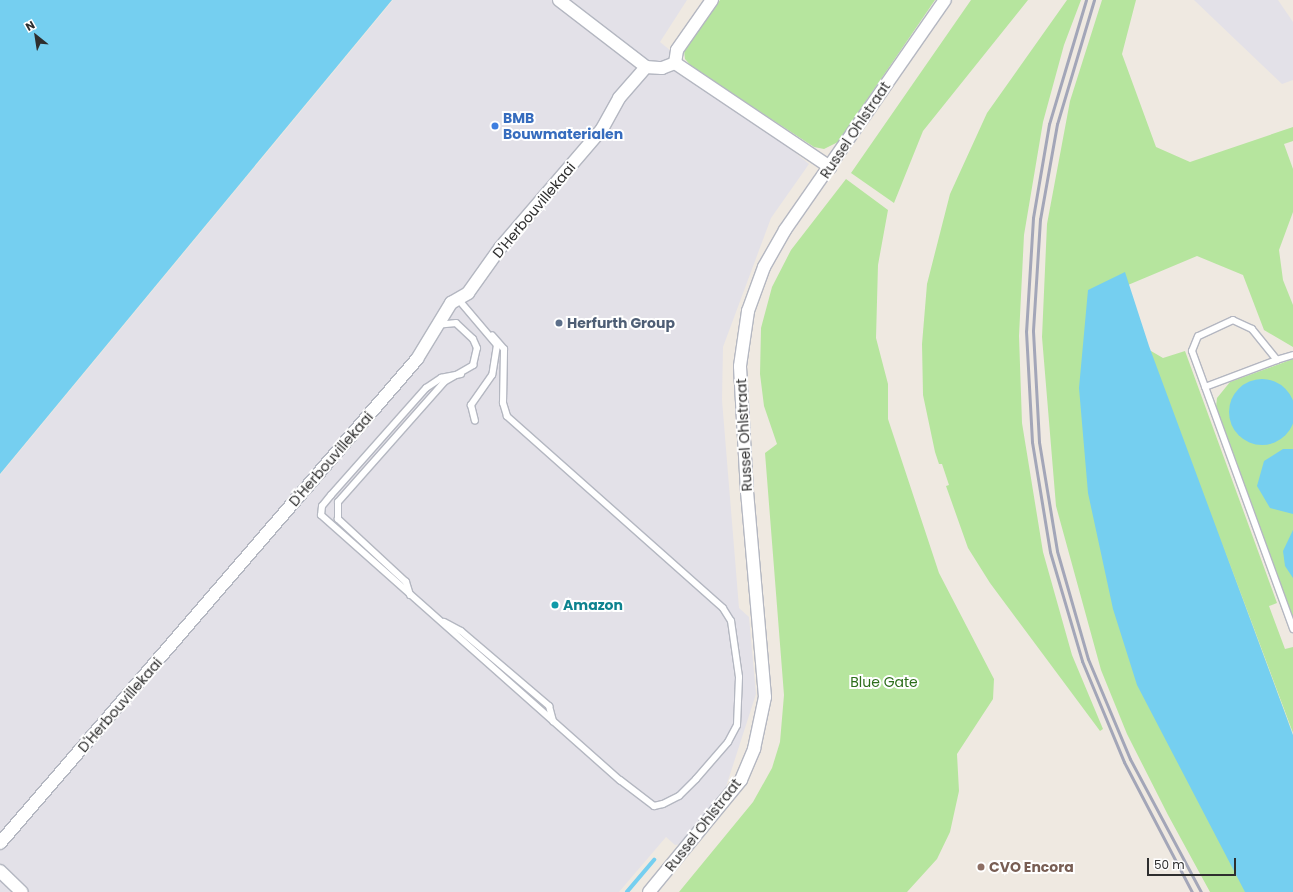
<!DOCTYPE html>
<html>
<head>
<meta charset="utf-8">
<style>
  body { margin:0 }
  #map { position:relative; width:1293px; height:892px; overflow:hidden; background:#efe9e1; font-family:Poppins,sans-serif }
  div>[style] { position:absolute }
  .industrial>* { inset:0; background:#e3e1e8 }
  .green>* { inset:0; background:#b6e59e }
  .water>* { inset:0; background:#75cff0 }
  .round { border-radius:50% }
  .stream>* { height:3.5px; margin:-1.75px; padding:0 1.75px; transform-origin:1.75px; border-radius:1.75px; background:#75cff0 }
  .roads { filter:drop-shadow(1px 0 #b4b7c1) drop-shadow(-1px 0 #b4b7c1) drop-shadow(0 1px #b4b7c1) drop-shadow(0 -1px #b4b7c1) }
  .lane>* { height:6px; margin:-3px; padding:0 3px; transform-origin:3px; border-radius:3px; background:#fff }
  .street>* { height:12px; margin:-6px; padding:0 6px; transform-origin:6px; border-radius:6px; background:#fff }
  .rail>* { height:3px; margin:-1.5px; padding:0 1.5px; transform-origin:1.5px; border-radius:1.5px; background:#a3a6b8 }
  .dots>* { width:11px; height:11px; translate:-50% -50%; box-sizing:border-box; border:2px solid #fff; border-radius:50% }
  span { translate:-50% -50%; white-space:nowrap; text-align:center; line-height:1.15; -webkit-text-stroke:4px #fff; paint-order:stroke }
  .shop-label { font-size:14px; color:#366cbe; font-weight:700 }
  .left { translate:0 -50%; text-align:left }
  .street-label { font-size:14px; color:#2e2e2e }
  .service-label { font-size:14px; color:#4e5e75; font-weight:700 }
  .culture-label { font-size:14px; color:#0d838f; font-weight:700 }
  .park-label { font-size:14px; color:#2c6e1b }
  .education-label { font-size:14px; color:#785e54; font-weight:700 }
  .north { position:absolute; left:16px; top:16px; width:40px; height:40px; -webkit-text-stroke:3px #fff; paint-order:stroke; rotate:330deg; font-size:11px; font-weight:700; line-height:16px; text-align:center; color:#2e2e2e }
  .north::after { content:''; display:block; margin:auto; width:14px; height:18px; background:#2e2e2e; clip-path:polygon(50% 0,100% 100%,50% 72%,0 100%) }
  .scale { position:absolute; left:1147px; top:858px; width:89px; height:18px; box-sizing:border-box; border:2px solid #2e2e2e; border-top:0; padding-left:5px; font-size:12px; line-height:14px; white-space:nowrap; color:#2e2e2e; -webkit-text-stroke:3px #fff; paint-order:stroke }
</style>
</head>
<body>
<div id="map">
  <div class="industrial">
    <div style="clip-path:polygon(393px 0,687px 0,660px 42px,809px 164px,771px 218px,723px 347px,722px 400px,739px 608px,749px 617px,756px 694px,724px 793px,682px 844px,675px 845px,666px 837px,619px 892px,0 892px,0 475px)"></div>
    <div style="clip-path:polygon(1194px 0,1278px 0,1293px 22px,1293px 80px,1282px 84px)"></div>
  </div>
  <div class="green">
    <div style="clip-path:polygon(720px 0,935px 0,838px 142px,824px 149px,814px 147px,692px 67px,685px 59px,684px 50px)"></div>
    <div style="clip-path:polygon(971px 0,1028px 0,923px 131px,894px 203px,851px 173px)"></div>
    <div style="clip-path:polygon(1067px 0,1081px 0,1064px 45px,1043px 122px,1024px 235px,1019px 336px,1022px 423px,1043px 552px,1072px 655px,1103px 729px,1100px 731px,990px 583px,968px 548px,946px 486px,949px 485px,942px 464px,939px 464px,935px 452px,923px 395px,922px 344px,927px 284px,950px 194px,987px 113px)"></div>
    <div style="clip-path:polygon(1102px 0,1136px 0,1122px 54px,1156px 147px,1190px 162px,1293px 127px,1293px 141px,1284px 144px,1293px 169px,1293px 212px,1279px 250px,1283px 280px,1293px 305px,1293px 347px,1264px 330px,1243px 275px,1197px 256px,1097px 298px,1255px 892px,1210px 892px,1168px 815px,1127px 734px,1101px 670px,1056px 506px,1042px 337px,1047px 224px,1070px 101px)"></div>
    <div style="clip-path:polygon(846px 179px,888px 210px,878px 265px,876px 338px,888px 384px,888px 419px,939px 573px,994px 679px,993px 699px,957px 754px,959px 791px,950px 832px,937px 859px,907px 892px,679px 892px,753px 802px,772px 768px,780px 742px,784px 695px,765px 453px,777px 444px,764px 406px,760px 374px,761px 328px,772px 287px,791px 250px)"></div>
    <div style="clip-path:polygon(1151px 351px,1163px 358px,1185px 351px,1277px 603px,1269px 606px,1285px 649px,1293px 647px,1293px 733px,1219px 535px,1293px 735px,1142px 358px)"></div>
    <div style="clip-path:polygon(1293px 359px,1293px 618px,1216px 407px,1217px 398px,1230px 382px)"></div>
  </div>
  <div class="water">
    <div style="clip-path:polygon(0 0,392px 0,0 474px)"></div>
    <div style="clip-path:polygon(1125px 272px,1149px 346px,1293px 735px,1293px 892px,1245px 892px,1137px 685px,1113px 609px,1088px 493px,1079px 388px,1088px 290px)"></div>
    <div class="round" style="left:1229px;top:379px;width:66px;height:66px"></div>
    <div style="clip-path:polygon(1283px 449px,1293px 449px,1293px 514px,1270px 508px,1257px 486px,1264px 461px)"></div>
    <div style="clip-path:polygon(1293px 530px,1293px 578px,1285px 566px,1283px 551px)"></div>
  </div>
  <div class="stream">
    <div style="left:627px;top:892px;width:42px;rotate:-49.8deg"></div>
  </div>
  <div class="roads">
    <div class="lane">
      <div style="left:458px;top:299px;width:60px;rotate:49.7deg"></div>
      <div style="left:497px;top:345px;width:30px;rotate:99deg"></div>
      <div style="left:492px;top:375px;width:37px;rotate:125deg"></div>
      <div style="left:471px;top:405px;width:16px;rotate:76deg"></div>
      <div style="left:1293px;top:355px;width:17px;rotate:163deg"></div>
      <div style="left:1277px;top:360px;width:40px;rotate:-129deg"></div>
      <div style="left:1252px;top:329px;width:21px;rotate:-155deg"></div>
      <div style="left:1233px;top:320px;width:38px;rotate:155deg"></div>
      <div style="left:1198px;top:336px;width:16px;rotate:112deg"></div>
      <div style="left:1192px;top:351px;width:296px;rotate:70deg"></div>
      <div style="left:461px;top:374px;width:20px;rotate:169deg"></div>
      <div style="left:441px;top:378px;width:18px;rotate:146deg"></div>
      <div style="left:426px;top:388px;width:143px;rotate:131.6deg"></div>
      <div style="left:331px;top:495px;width:14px;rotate:129deg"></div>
      <div style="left:322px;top:506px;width:9px;rotate:96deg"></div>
      <div style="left:321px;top:515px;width:400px;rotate:41.6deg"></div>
      <div style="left:620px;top:780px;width:43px;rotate:37.4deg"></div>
      <div style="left:654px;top:806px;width:9px;rotate:-13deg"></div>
      <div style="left:663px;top:804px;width:18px;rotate:-27deg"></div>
      <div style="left:679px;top:796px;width:24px;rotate:-45deg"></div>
      <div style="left:696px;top:779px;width:49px;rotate:-49.1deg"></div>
      <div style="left:728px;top:742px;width:19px;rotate:-62deg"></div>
      <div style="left:737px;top:725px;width:48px;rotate:-87.6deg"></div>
      <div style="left:739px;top:677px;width:57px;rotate:-98.1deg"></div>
      <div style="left:731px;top:621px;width:15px;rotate:-122deg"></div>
      <div style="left:723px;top:608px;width:289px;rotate:-138.4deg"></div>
      <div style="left:507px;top:416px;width:14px;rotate:-107deg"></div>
      <div style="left:503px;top:403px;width:54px;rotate:-88.9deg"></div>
      <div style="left:504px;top:349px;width:18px;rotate:-131deg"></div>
      <div style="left:1205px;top:387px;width:77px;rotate:-20.6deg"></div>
      <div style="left:410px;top:595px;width:14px;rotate:-107deg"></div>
      <div style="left:406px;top:582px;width:93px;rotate:-137.2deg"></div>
      <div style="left:338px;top:519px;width:17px;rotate:-90deg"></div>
      <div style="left:338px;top:502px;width:160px;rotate:-48.5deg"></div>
      <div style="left:444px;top:382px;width:34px;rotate:-30deg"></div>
      <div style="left:473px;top:365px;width:17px;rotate:-77deg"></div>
      <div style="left:477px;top:348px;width:10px;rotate:-114deg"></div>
      <div style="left:473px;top:339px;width:23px;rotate:-137deg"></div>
      <div style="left:456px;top:323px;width:18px;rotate:174deg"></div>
      <div style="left:444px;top:622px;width:19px;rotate:28deg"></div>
      <div style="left:461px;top:631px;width:116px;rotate:40.4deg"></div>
      <div style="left:549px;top:706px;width:16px;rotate:75deg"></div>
    </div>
    <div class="street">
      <div style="left:559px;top:0;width:110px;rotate:37.6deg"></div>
      <div style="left:646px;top:67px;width:16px;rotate:4deg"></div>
      <div style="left:662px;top:68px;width:14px;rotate:-21deg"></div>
      <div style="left:675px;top:63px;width:187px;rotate:33.9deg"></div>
      <div style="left:675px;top:63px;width:13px;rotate:-81deg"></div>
      <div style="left:677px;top:50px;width:61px;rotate:-55deg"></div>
      <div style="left:0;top:843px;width:639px;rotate:-49.25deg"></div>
      <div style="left:417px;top:359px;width:66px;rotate:-58.7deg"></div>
      <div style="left:451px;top:303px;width:20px;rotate:-30deg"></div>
      <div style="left:468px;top:293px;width:55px;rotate:-54.6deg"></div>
      <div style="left:500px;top:248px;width:157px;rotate:-49.4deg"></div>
      <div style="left:602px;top:129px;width:35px;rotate:-61deg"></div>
      <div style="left:619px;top:98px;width:41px;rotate:-48.9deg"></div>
      <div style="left:0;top:871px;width:30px;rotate:44deg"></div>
      <div style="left:649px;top:892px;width:145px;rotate:-50.6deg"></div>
      <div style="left:741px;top:780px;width:34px;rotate:-67deg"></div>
      <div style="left:754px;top:749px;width:53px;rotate:-78.1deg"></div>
      <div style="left:765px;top:697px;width:206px;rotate:-95deg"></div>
      <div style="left:747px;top:492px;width:126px;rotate:-93.2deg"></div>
      <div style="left:740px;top:366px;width:56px;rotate:-81.7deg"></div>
      <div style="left:748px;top:311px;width:47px;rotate:-70deg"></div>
      <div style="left:764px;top:267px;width:43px;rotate:-60.4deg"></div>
      <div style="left:785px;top:230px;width:280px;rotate:-55.2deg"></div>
    </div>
  </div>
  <div class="rail">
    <div style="left:1086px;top:0;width:129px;rotate:106.6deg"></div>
    <div style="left:1049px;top:124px;width:95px;rotate:99.7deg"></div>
    <div style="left:1033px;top:218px;width:113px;rotate:93.5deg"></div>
    <div style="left:1026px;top:331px;width:111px;rotate:86.9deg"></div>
    <div style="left:1032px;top:442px;width:111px;rotate:80.7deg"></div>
    <div style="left:1050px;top:552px;width:114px;rotate:73.6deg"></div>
    <div style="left:1082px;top:661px;width:109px;rotate:67.4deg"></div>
    <div style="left:1124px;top:762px;width:147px;rotate:62.4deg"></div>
    <div style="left:1094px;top:0;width:129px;rotate:106.6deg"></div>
    <div style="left:1057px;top:124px;width:97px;rotate:100.1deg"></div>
    <div style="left:1040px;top:219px;width:112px;rotate:93.6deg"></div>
    <div style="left:1033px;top:331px;width:111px;rotate:86.9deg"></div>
    <div style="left:1039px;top:442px;width:110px;rotate:80.6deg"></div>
    <div style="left:1057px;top:551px;width:112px;rotate:74deg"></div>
    <div style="left:1088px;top:659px;width:108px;rotate:67.2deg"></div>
    <div style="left:1130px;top:759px;width:151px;rotate:61.9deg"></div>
  </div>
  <div class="dots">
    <div style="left:495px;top:126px;background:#3f7fe0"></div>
    <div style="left:559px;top:323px;background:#5c6f8a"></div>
    <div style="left:555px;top:605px;background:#0f9aa8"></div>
    <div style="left:981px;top:867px;background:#8d6e63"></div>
  </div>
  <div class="shop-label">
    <span class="left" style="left:503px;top:126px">BMB<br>Bouwmaterialen</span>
  </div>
  <div class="street-label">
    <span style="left:855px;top:130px;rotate:-56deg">Russel Ohlstraat</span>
    <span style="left:534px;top:210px;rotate:-50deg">D'Herbouvillekaai</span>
    <span style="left:744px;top:435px;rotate:-93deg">Russel Ohlstraat</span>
    <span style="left:331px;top:459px;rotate:-49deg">D'Herbouvillekaai</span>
    <span style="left:120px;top:705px;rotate:-49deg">D'Herbouvillekaai</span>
    <span style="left:703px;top:825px;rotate:-52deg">Russel Ohlstraat</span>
  </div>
  <div class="service-label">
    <span class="left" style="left:567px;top:323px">Herfurth Group</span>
  </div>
  <div class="culture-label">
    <span class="left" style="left:563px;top:605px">Amazon</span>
  </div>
  <div class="park-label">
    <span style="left:884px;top:682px">Blue Gate</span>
  </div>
  <div class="education-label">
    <span class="left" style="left:989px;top:867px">CVO Encora</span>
  </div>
  <div class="north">N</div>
  <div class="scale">50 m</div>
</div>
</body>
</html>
